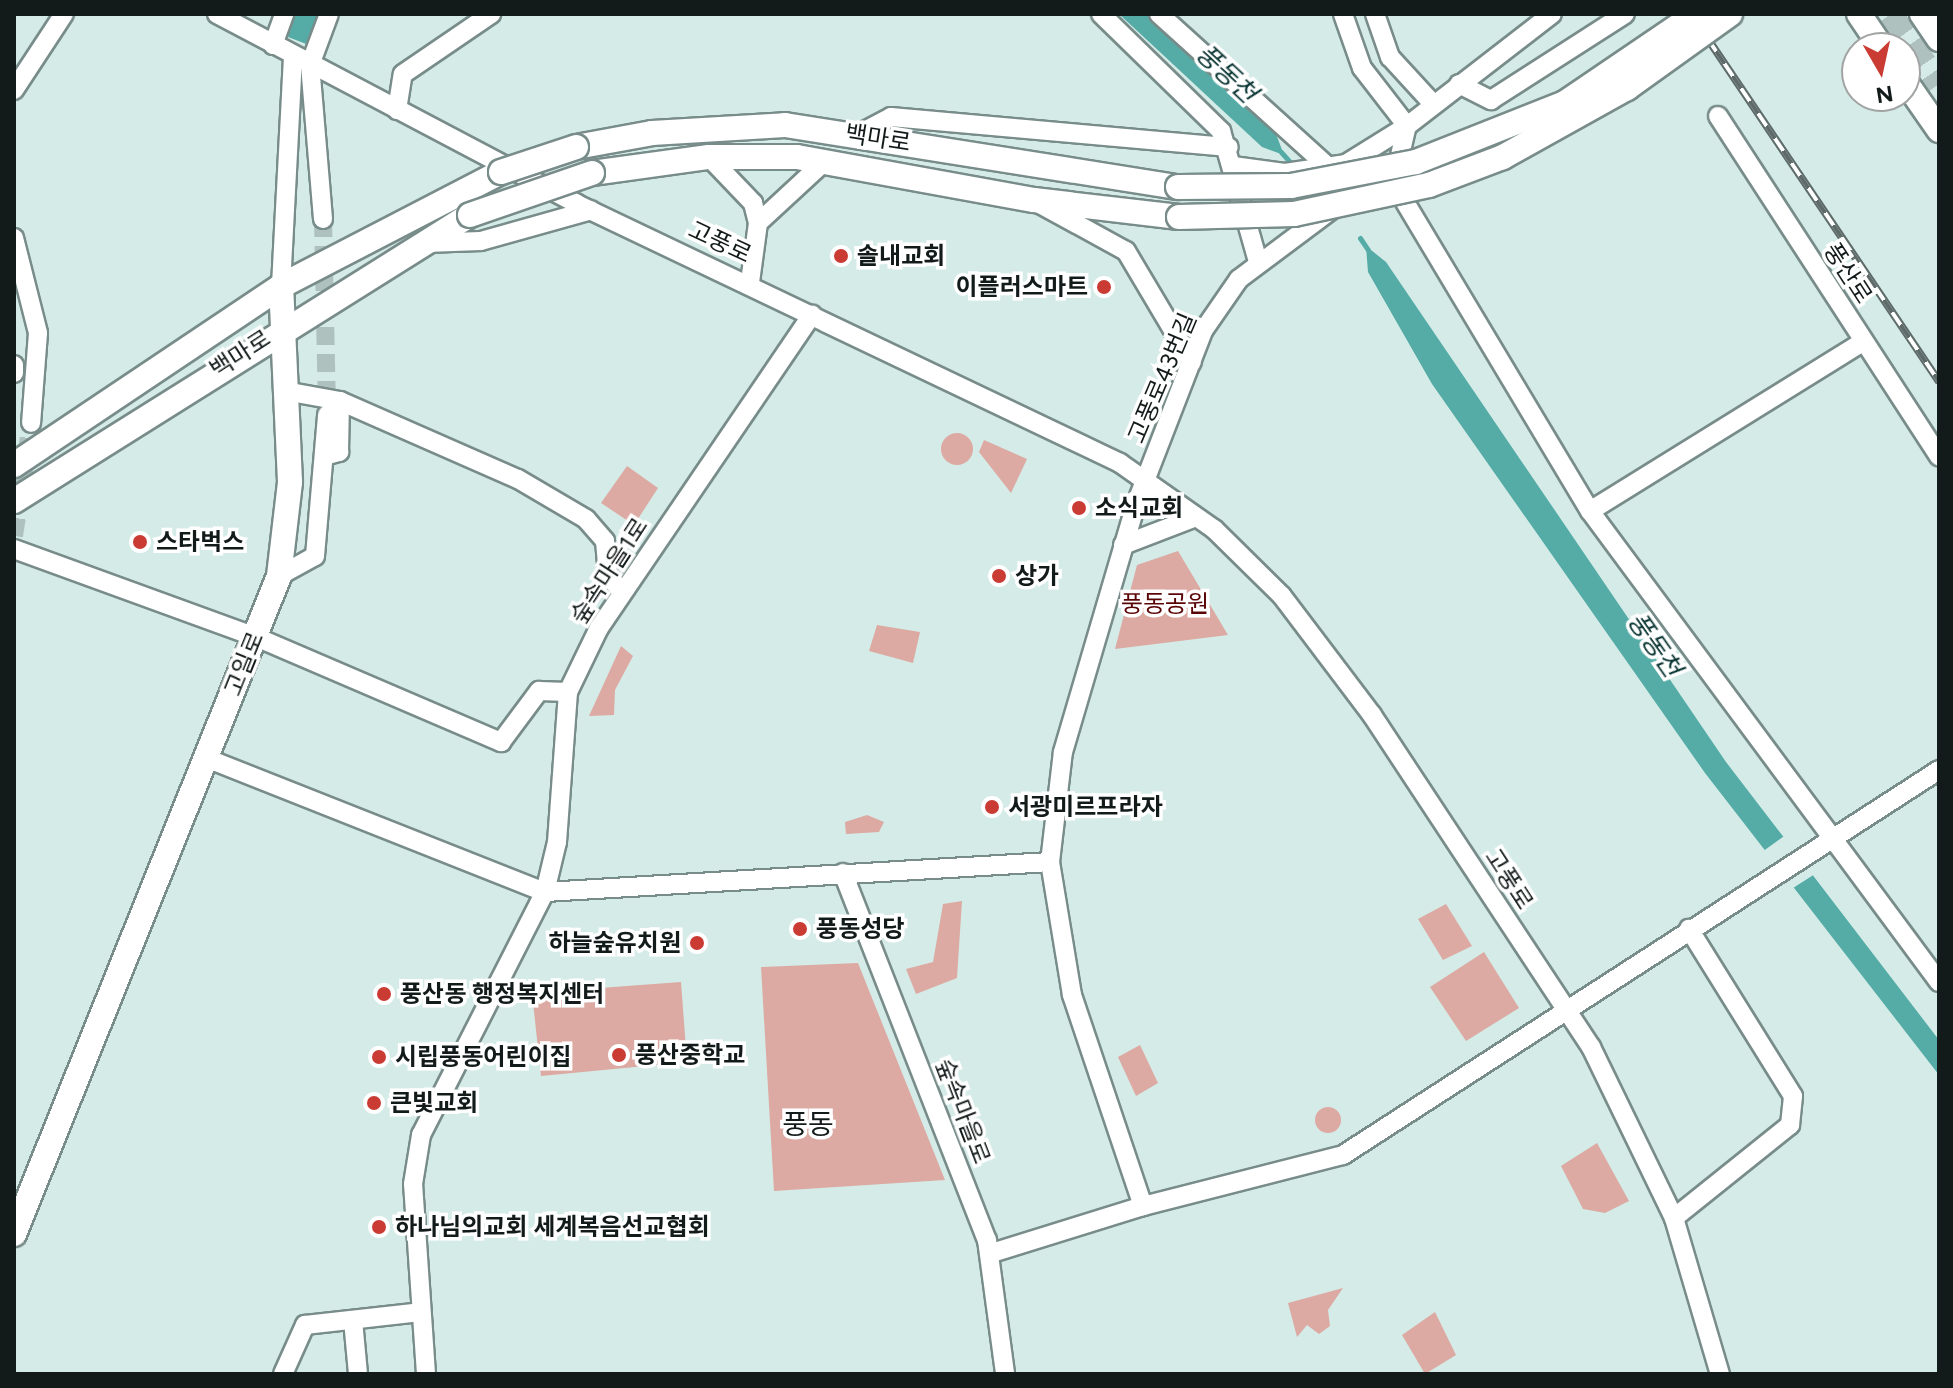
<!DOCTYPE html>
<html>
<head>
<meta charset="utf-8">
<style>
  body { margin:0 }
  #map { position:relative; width:1953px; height:1388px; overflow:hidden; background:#d5ebe8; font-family:Figtree,"Noto Sans KR",sans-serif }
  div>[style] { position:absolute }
  .green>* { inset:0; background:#dcaaa2 }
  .round { border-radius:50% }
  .water>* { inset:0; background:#55aca6 }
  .pier>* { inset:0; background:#d5ebe8 }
  .stream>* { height:5px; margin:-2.5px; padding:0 2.5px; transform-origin:2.5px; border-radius:2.5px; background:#55aca6 }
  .minor-tunnel>* { height:18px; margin-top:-9px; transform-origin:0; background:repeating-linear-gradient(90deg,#aec1bf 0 18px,transparent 0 27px) }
  .major-tunnel>* { height:24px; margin-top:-12px; transform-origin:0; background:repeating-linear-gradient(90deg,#aec1bf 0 24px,transparent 0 36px) }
  .roads { filter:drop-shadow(2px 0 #788c8a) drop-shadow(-2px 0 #788c8a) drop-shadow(0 2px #788c8a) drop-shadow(0 -2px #788c8a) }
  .minor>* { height:18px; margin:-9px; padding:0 9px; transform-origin:9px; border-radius:9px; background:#fff }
  .major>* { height:24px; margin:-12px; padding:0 12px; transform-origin:12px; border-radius:12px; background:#fff }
  .rail>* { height:8px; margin-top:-4px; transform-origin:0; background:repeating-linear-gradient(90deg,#fff 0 15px,#5e6b69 0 30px); box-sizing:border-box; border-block:2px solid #5e6b69 }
  .bridges { filter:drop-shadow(2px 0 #788c8a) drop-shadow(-2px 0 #788c8a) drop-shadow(0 2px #788c8a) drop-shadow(0 -2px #788c8a) }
  .major-bridge>* { height:24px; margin:-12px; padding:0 12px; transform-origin:12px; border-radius:12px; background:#fff }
  .dots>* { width:22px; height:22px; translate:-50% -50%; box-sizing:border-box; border:4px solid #fff; border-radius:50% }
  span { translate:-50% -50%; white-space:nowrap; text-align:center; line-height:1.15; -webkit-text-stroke:7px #fff; paint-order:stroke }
  .street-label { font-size:24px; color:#131b1a }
  .poi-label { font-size:24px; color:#131b1a; font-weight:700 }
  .left { translate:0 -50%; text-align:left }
  .right { translate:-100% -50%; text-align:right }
  .park-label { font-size:24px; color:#590506 }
  .water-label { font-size:26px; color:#063230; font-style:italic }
  .quarter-label { font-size:28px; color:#131b1a }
  .frame { position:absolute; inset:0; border:16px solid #131b1a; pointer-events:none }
  .north { position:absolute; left:1841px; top:32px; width:80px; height:80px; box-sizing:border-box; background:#fff; border:2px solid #a1a4a3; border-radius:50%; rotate:171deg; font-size:22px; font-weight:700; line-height:32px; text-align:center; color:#131b1a }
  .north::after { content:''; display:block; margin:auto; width:28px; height:36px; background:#c93b33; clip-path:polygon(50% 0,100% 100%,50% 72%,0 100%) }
</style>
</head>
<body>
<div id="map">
  <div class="green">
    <div class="round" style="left:941px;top:433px;width:32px;height:32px"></div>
    <div style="clip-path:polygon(984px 440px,1027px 459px,1011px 493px,979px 452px)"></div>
    <div style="clip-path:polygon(627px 466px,658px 488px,634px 525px,601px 503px)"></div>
    <div style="clip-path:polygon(1178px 551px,1228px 635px,1115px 649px,1137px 565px)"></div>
    <div style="clip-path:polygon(877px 625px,920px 632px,913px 663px,869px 651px)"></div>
    <div style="clip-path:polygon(621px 646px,633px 656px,615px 690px,614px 715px,589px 716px)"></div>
    <div style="clip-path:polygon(867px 815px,884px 822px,879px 832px,846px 834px,845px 822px)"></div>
    <div style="clip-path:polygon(962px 901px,957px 978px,916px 994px,906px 969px,933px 962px,943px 904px)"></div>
    <div style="clip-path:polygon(1446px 904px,1472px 946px,1443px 960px,1418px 919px)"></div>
    <div style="clip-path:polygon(1484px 952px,1519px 1008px,1466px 1041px,1430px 987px)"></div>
    <div style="clip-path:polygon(858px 963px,945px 1180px,774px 1191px,761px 967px)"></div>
    <div style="clip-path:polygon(681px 982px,687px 1062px,541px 1076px,532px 993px)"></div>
    <div style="clip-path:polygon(1140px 1045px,1158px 1083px,1136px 1096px,1118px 1057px)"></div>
    <div class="round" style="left:1315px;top:1107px;width:26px;height:26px"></div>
    <div style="clip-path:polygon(1597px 1143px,1629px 1201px,1605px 1213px,1583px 1209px,1561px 1166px)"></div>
    <div style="clip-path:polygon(1343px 1288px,1328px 1310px,1330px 1326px,1319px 1334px,1307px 1325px,1297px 1337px,1288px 1303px)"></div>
    <div style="clip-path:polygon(1435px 1312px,1456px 1355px,1425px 1374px,1402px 1335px)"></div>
  </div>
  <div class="water">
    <div style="clip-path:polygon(290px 14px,325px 14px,314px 47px,288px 37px)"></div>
    <div style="clip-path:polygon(1119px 14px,1146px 14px,1276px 134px,1284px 155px,1262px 147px)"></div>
    <div style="clip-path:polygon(1366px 246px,1386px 262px,1726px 762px,1939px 1040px,1939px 1075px,1705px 773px,1432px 384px,1368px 272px)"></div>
  </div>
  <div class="pier">
    <div style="clip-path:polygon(1787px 834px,1818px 872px,1790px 890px,1762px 852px)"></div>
  </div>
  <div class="stream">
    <div style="left:1281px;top:152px;width:15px;rotate:48deg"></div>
    <div style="left:1360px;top:238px;width:14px;rotate:56deg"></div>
  </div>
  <div class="minor-tunnel">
    <div style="left:323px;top:219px;width:193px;rotate:88.8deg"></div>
    <div style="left:14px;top:536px;width:114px;rotate:-81.4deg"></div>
  </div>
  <div class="major-tunnel">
    <div style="left:1891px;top:14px;width:85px;rotate:55.6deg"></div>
  </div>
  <div class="roads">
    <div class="minor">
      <div style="left:217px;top:14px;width:407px;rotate:27.8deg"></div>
      <div style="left:577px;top:204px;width:602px;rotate:25.5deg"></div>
      <div style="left:1120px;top:463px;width:115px;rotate:35.1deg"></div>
      <div style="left:1214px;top:529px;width:95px;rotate:44.6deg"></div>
      <div style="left:1282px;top:596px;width:149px;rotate:52.9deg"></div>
      <div style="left:1372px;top:715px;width:398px;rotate:56.6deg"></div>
      <div style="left:1591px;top:1047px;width:190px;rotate:64.1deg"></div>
      <div style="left:1674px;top:1218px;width:163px;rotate:73.6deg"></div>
      <div style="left:1101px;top:14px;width:168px;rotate:44.3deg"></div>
      <div style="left:1221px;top:131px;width:136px;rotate:74.2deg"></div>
      <div style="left:1159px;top:14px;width:236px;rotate:42.1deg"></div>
      <div style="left:1375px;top:14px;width:46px;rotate:70.8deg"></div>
      <div style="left:1390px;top:57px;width:64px;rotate:47.5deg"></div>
      <div style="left:273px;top:45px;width:33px;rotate:-70deg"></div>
      <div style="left:1459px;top:84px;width:36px;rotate:27deg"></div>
      <div style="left:1491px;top:100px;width:159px;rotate:-32.7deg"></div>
      <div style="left:14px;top:90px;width:91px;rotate:-56.7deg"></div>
      <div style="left:397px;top:110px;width:36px;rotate:-81deg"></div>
      <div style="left:403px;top:74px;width:107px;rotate:-34.3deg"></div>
      <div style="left:1718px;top:116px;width:406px;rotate:57deg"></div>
      <div style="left:859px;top:134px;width:36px;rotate:-28deg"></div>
      <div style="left:891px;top:117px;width:339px;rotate:5.1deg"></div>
      <div style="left:709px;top:157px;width:64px;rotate:46.3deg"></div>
      <div style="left:753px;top:203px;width:21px;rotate:76deg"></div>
      <div style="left:758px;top:223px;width:60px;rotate:97.7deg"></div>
      <div style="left:1398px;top:164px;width:39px;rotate:-77deg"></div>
      <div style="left:1407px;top:126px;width:183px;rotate:-37.7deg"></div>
      <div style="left:1233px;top:166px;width:52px;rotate:7.7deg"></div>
      <div style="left:1285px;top:173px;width:62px;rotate:-8.4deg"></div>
      <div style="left:1346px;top:164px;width:72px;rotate:-31.9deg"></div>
      <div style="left:1407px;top:126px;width:73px;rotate:-127.8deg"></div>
      <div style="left:1362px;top:68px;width:57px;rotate:-109.4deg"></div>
      <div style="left:1405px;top:202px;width:360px;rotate:59.1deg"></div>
      <div style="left:1590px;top:511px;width:586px;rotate:53.46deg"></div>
      <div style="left:1040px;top:204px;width:98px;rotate:28.7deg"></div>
      <div style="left:1126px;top:251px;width:129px;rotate:59.3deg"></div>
      <div style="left:323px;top:219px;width:155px;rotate:-94.8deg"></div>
      <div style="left:310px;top:65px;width:54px;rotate:-69.6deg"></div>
      <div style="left:758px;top:223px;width:93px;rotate:-42.8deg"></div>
      <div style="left:14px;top:238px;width:98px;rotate:75.8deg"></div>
      <div style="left:38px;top:333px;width:90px;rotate:94.4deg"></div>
      <div style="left:426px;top:243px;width:55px;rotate:-2.1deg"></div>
      <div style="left:481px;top:241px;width:114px;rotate:-15.7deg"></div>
      <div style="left:281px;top:286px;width:228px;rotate:-87deg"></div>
      <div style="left:14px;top:365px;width:8px;rotate:90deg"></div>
      <div style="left:285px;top:391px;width:56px;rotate:10.3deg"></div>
      <div style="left:340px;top:401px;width:194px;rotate:23.7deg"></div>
      <div style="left:518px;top:479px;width:79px;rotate:30.5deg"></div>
      <div style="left:586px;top:519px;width:29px;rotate:49deg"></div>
      <div style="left:605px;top:541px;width:34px;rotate:85deg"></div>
      <div style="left:608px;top:575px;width:22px;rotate:51deg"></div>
      <div style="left:324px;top:456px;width:16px;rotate:-15deg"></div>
      <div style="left:339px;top:452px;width:51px;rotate:-88.9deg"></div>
      <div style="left:1590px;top:511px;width:321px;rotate:-31.8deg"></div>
      <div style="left:1123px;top:545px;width:78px;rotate:-21deg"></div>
      <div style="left:14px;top:549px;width:258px;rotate:20deg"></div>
      <div style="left:256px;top:637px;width:267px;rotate:23.2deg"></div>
      <div style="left:501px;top:742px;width:64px;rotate:-53.3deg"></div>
      <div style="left:539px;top:691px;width:29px;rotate:2deg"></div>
      <div style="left:279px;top:576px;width:41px;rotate:-29.1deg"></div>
      <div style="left:315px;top:556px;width:142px;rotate:-85.1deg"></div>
      <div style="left:206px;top:758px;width:365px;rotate:21.6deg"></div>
      <div style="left:545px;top:892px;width:506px;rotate:-3.4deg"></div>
      <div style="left:843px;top:873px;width:394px;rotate:68.6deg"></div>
      <div style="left:987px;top:1240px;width:135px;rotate:82.3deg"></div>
      <div style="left:1143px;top:1206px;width:206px;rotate:-14.3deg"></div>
      <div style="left:1343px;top:1155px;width:710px;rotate:-32.86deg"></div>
      <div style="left:1674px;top:1218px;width:149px;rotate:-38.7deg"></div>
      <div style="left:1790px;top:1125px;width:29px;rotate:-84deg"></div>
      <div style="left:1793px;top:1096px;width:197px;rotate:-121.9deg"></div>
      <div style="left:992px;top:1253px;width:158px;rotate:-17.3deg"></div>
      <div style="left:1143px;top:1206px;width:223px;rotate:-108.6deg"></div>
      <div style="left:1072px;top:995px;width:135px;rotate:-99.4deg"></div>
      <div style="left:1050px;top:862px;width:111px;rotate:-83.3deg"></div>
      <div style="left:1063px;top:752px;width:259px;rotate:-73.6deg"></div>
      <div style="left:1136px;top:504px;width:186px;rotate:-68.8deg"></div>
      <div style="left:1203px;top:331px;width:63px;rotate:-55.3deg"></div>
      <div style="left:1239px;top:279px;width:119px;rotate:-36.8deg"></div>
      <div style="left:353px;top:1320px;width:54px;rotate:84.7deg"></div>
      <div style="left:283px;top:1374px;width:54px;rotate:-65.8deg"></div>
      <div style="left:305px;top:1325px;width:116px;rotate:-6.4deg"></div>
      <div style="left:426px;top:1374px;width:190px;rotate:-93.9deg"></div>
      <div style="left:413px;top:1184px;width:50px;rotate:-80.7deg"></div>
      <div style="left:421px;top:1135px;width:273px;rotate:-63deg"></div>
      <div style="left:545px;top:892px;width:51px;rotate:-76.5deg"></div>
      <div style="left:557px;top:842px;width:150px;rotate:-85.8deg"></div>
      <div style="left:568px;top:692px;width:71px;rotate:-64.2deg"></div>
      <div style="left:599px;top:628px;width:379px;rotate:-55.8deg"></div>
    </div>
    <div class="major">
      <div style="left:1859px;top:14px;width:41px;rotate:55.9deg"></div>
      <div style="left:1922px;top:14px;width:30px;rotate:56deg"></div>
      <div style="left:1905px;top:81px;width:60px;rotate:55.2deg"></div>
      <div style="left:576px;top:147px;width:77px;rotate:-10.4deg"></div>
      <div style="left:652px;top:133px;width:133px;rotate:-3.4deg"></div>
      <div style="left:785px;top:125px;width:398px;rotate:9deg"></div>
      <div style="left:592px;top:173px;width:118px;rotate:-7.8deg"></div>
      <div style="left:709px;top:157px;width:88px"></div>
      <div style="left:797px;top:157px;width:241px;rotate:10.3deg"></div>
      <div style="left:1034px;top:200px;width:146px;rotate:6.7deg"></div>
      <div style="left:14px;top:465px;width:321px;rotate:-33.8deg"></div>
      <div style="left:281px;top:286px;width:248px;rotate:-27.4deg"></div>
      <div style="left:14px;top:501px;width:538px;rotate:-32.1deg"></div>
      <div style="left:14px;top:1234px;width:709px;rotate:-68.06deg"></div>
      <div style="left:279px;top:576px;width:95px;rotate:-83.3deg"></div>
      <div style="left:290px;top:482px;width:196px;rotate:-92.6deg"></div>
    </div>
  </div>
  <div class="rail">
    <div style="left:1691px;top:14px;width:444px;rotate:56deg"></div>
  </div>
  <div class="bridges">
    <div class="major-bridge">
      <div style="left:501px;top:172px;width:79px;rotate:-18.4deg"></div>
      <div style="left:1178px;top:187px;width:113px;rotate:-0.5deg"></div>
      <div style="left:1291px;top:186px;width:127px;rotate:-10.9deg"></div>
      <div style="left:1416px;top:162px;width:160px;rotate:-21.6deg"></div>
      <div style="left:1565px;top:103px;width:158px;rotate:-34.2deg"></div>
      <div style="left:470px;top:215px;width:129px;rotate:-19deg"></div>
      <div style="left:1179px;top:217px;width:115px;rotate:-1.5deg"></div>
      <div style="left:1294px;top:214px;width:138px;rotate:-12.1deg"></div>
      <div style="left:1429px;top:185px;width:79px;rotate:-20.7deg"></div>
      <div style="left:1503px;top:157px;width:142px;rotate:-29.1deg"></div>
      <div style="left:1627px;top:88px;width:127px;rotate:-35.7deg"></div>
    </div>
  </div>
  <div class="dots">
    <div style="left:841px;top:256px;background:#c93b33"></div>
    <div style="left:1104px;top:287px;background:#c93b33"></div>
    <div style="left:1079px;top:508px;background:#c93b33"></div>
    <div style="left:140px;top:542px;background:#c93b33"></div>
    <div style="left:999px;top:576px;background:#c93b33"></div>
    <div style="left:992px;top:807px;background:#c93b33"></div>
    <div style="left:800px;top:929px;background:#c93b33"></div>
    <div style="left:697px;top:943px;background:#c93b33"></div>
    <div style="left:384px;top:994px;background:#c93b33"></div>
    <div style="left:619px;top:1055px;background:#c93b33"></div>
    <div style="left:379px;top:1057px;background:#c93b33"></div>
    <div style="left:374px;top:1103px;background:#c93b33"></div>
    <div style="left:379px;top:1227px;background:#c93b33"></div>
  </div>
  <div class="street-label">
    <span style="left:878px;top:138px;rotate:9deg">백마로</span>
    <span style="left:720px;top:242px;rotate:25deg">고풍로</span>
    <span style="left:1848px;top:273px;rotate:57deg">풍산로</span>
    <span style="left:240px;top:354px;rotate:-33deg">백마로</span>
    <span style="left:1162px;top:378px;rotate:-67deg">고풍로43번길</span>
    <span style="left:609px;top:571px;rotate:-57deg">숲속마을1로</span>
    <span style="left:244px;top:664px;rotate:-68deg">고일로</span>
    <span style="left:1509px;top:879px;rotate:57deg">고풍로</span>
    <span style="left:963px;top:1111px;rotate:69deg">숲속마을로</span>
  </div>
  <div class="poi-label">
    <span class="left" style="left:857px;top:256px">솔내교회</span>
    <span class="right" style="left:1088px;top:287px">이플러스마트</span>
    <span class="left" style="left:1095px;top:508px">소식교회</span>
    <span class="left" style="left:156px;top:542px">스타벅스</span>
    <span class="left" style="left:1015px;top:576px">상가</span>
    <span class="left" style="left:1008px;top:807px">서광미르프라자</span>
    <span class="left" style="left:816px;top:929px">풍동성당</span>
    <span class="right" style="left:681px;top:943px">하늘숲유치원</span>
    <span class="left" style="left:400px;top:994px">풍산동 행정복지센터</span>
    <span class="left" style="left:635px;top:1055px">풍산중학교</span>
    <span class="left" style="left:395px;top:1057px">시립풍동어린이집</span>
    <span class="left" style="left:390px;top:1103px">큰빛교회</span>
    <span class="left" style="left:395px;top:1227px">하나님의교회 세계복음선교협회</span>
  </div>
  <div class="park-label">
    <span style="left:1165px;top:604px">풍동공원</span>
  </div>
  <div class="water-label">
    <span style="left:1226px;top:74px;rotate:43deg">풍동천</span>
    <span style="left:1654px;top:645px;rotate:55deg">풍동천</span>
  </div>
  <div class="quarter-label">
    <span style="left:808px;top:1124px">풍동</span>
  </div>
  <div class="frame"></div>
  <div class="north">N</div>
</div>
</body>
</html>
